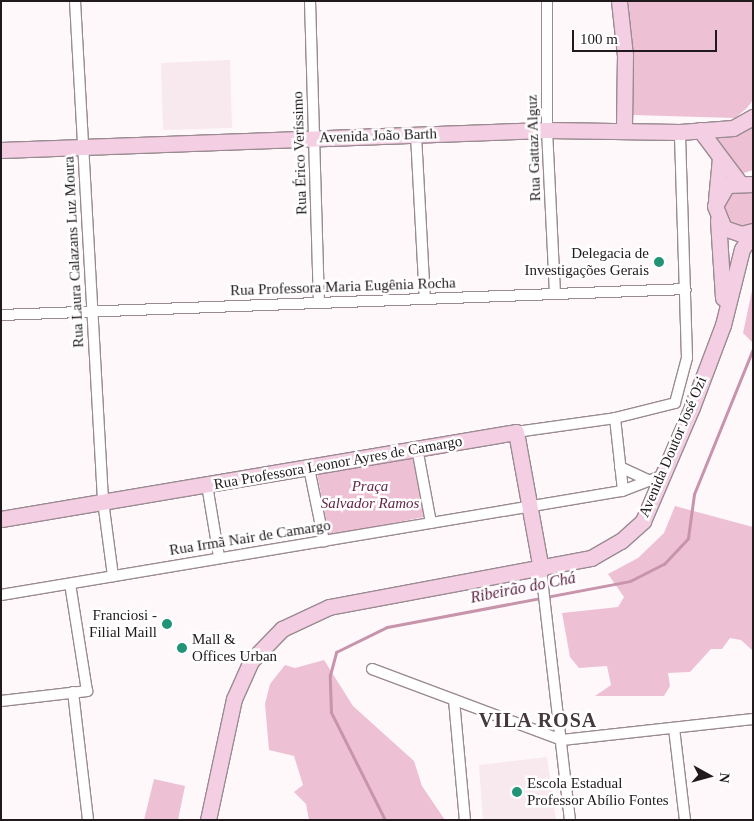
<!DOCTYPE html>
<html>
<head>
<meta charset="utf-8">
<style>
  body { margin:0 }
  #map { position:relative; width:754px; height:821px; overflow:hidden; background:#fff8fb; font-family:"Times New Roman",serif }
  div>[style] { position:absolute }
  .built>* { inset:0; background:#f8e9ef }
  .green>* { inset:0; background:#eec0d4 }
  .stream>* { height:3px; margin:-1.5px; padding:0 1.5px; transform-origin:1.5px; border-radius:1.5px; background:#c794ab }
  .roads { filter:drop-shadow(1px 0 #9a8a91) drop-shadow(-1px 0 #9a8a91) drop-shadow(0 1px #9a8a91) drop-shadow(0 -1px #9a8a91) }
  .minor>* { height:10px; margin:-5px; padding:0 5px; transform-origin:5px; border-radius:5px; background:#fff }
  .secondary>* { height:15px; margin:-7.5px; padding:0 7.5px; transform-origin:7.5px; border-radius:7.5px; background:#f4cee2 }
  .dots>* { width:14px; height:14px; translate:-50% -50%; box-sizing:border-box; border:2px solid #fff; border-radius:50% }
  span { translate:-50% -50%; white-space:nowrap; text-align:center; line-height:1.15; -webkit-text-stroke:5px #fff; paint-order:stroke }
  .street-label { font-size:15px; color:#201a1d }
  .poi-label { font-size:15px; color:#201a1d }
  .right { translate:-100% -50%; text-align:right }
  .left { translate:0 -50%; text-align:left }
  .park-label { font-size:15px; color:#652748; font-style:italic }
  .water-label { font-size:16px; color:#591c3d; font-style:italic }
  .district-label { font-size:20px; color:#45383e; font-weight:700; letter-spacing:1px }
  .frame { position:absolute; inset:0; border:2px solid #201a1d; pointer-events:none }
  .north { position:absolute; left:684px; top:751px; width:50px; height:50px; -webkit-text-stroke:4px #fff; paint-order:stroke; rotate:97deg; font-size:14px; font-weight:700; line-height:20px; text-align:center; color:#201a1d }
  .north::after { content:''; display:block; margin:auto; width:18px; height:22px; background:#201a1d; clip-path:polygon(50% 0,100% 100%,50% 72%,0 100%) }
  .scale { position:absolute; left:572px; top:30px; width:145px; height:22px; box-sizing:border-box; border:2px solid #201a1d; border-top:0; padding-left:6px; font-size:15px; line-height:18px; white-space:nowrap; color:#201a1d; -webkit-text-stroke:4px #fff; paint-order:stroke }
</style>
</head>
<body>
<div id="map">
  <div class="built">
    <div style="clip-path:polygon(230px 60px,232px 128px,163px 130px,161px 63px)"></div>
    <div style="clip-path:polygon(547px 757px,556px 820px,483px 820px,479px 765px)"></div>
  </div>
  <div class="green">
    <div style="clip-path:polygon(629px 1px,753px 1px,753px 100px,747px 108px,735px 118px,632px 115px)"></div>
    <div style="clip-path:polygon(753px 123px,753px 170px,741px 174px,711px 133px)"></div>
    <div style="clip-path:polygon(753px 191px,753px 224px,745px 227px,727px 222px,722px 203px,729px 192px)"></div>
    <div style="clip-path:polygon(753px 286px,753px 343px,743px 333px)"></div>
    <div style="clip-path:polygon(412px 454px,424px 517px,329px 536px,317px 473px)"></div>
    <div style="clip-path:polygon(675px 506px,753px 527px,753px 651px,741px 640px,730px 638px,722px 649px,711px 649px,690px 672px,668px 673px,670px 686px,664px 696px,595px 696px,611px 685px,607px 666px,579px 668px,570px 657px,562px 613px,618px 607px,624px 597px,608px 574px,638px 558px,664px 533px)"></div>
    <div style="clip-path:polygon(324px 660px,353px 706px,414px 761px,422px 786px,445px 820px,309px 820px,306px 804px,294px 792px,303px 785px,294px 756px,269px 750px,265px 704px,270px 684px,285px 665px,295px 668px)"></div>
    <div style="clip-path:polygon(154px 779px,185px 786px,178px 820px,144px 820px)"></div>
  </div>
  <div class="stream">
    <div style="left:385px;top:820px;width:121px;rotate:-116.6deg"></div>
    <div style="left:331px;top:712px;width:37px;rotate:-92deg"></div>
    <div style="left:330px;top:675px;width:24px;rotate:-75deg"></div>
    <div style="left:336px;top:652px;width:57px;rotate:-26.1deg"></div>
    <div style="left:387px;top:627px;width:247px;rotate:-10.7deg"></div>
    <div style="left:630px;top:581px;width:38px;rotate:-27deg"></div>
    <div style="left:664px;top:564px;width:35px;rotate:-47deg"></div>
    <div style="left:688px;top:538px;width:44px;rotate:-82.2deg"></div>
    <div style="left:694px;top:494px;width:157px;rotate:-67.9deg"></div>
  </div>
  <div class="roads">
    <div class="minor">
      <div style="left:75px;top:1px;width:501px;rotate:86.79deg"></div>
      <div style="left:103px;top:501px;width:76px;rotate:82.4deg"></div>
      <div style="left:310px;top:1px;width:302px;rotate:88.3deg"></div>
      <div style="left:547px;top:1px;width:129px;rotate:90deg"></div>
      <div style="left:547px;top:130px;width:164px;rotate:87.2deg"></div>
      <div style="left:416px;top:135px;width:164px;rotate:86.9deg"></div>
      <div style="left:1px;top:315px;width:685px;rotate:-2.17deg"></div>
      <div style="left:615px;top:418px;width:73px;rotate:83.7deg"></div>
      <div style="left:516px;top:432px;width:100px;rotate:-8deg"></div>
      <div style="left:615px;top:418px;width:62px;rotate:-14deg"></div>
      <div style="left:675px;top:403px;width:47px;rotate:-75.1deg"></div>
      <div style="left:687px;top:358px;width:226px;rotate:-91.8deg"></div>
      <div style="left:417px;top:448px;width:76px;rotate:79.4deg"></div>
      <div style="left:620px;top:467px;width:31px;rotate:25deg"></div>
      <div style="left:309px;top:468px;width:75px;rotate:78.4deg"></div>
      <div style="left:207px;top:485px;width:73px;rotate:80.5deg"></div>
      <div style="left:541px;top:570px;width:252px;rotate:83.4deg"></div>
      <div style="left:1px;top:595px;width:630px;rotate:-9.51deg"></div>
      <div style="left:622px;top:491px;width:45px;rotate:-20.9deg"></div>
      <div style="left:372px;top:669px;width:203px;rotate:20.5deg"></div>
      <div style="left:562px;top:740px;width:192px;rotate:-6.3deg"></div>
      <div style="left:73px;top:692px;width:129px;rotate:83.3deg"></div>
      <div style="left:454px;top:700px;width:121px;rotate:84.8deg"></div>
      <div style="left:1px;top:701px;width:87px;rotate:-6.6deg"></div>
      <div style="left:87px;top:691px;width:108px;rotate:-99deg"></div>
      <div style="left:674px;top:728px;width:93px;rotate:83.2deg"></div>
    </div>
    <div class="secondary">
      <div style="left:619px;top:1px;width:54px;rotate:83.7deg"></div>
      <div style="left:625px;top:55px;width:73px;rotate:90.8deg"></div>
      <div style="left:700px;top:130px;width:65px;rotate:53.1deg"></div>
      <div style="left:1px;top:150px;width:546px;rotate:-2.1deg"></div>
      <div style="left:547px;top:130px;width:133px;rotate:0.9deg"></div>
      <div style="left:680px;top:132px;width:53px;rotate:-4.3deg"></div>
      <div style="left:733px;top:128px;width:23px;rotate:-29deg"></div>
      <div style="left:753px;top:184px;width:26px;rotate:178deg"></div>
      <div style="left:727px;top:185px;width:24px;rotate:120deg"></div>
      <div style="left:715px;top:206px;width:24px;rotate:68deg"></div>
      <div style="left:724px;top:228px;width:18px;rotate:19deg"></div>
      <div style="left:741px;top:234px;width:12px;rotate:-14deg"></div>
      <div style="left:716px;top:200px;width:42px;rotate:-84.6deg"></div>
      <div style="left:718px;top:220px;width:78px;rotate:86.3deg"></div>
      <div style="left:1px;top:519px;width:522px;rotate:-9.59deg"></div>
      <div style="left:516px;top:432px;width:140px;rotate:79.7deg"></div>
      <div style="left:208px;top:820px;width:124px;rotate:-77.9deg"></div>
      <div style="left:234px;top:699px;width:42px;rotate:-65.9deg"></div>
      <div style="left:251px;top:661px;width:45px;rotate:-45.9deg"></div>
      <div style="left:282px;top:629px;width:52px;rotate:-25.1deg"></div>
      <div style="left:329px;top:607px;width:267px;rotate:-10.6deg"></div>
      <div style="left:591px;top:558px;width:34px;rotate:-30deg"></div>
      <div style="left:621px;top:541px;width:30px;rotate:-42deg"></div>
      <div style="left:643px;top:521px;width:124px;rotate:-66.7deg"></div>
      <div style="left:692px;top:407px;width:88px;rotate:-69.3deg"></div>
      <div style="left:723px;top:325px;width:78px;rotate:-76deg"></div>
      <div style="left:742px;top:249px;width:19px;rotate:-55deg"></div>
    </div>
  </div>
  <div class="dots">
    <div style="left:659px;top:262px;background:#219477"></div>
    <div style="left:167px;top:624px;background:#219477"></div>
    <div style="left:182px;top:648px;background:#219477"></div>
    <div style="left:517px;top:792px;background:#219477"></div>
  </div>
  <div class="street-label">
    <span style="left:378px;top:136px;rotate:-2deg">Avenida João Barth</span>
    <span style="left:534px;top:148px;rotate:-92deg">Rua Gattaz Alguz</span>
    <span style="left:300px;top:153px;rotate:-92deg">Rua Érico Veríssimo</span>
    <span style="left:74px;top:252px;rotate:-93deg">Rua Laura Calazans Luz Moura</span>
    <span style="left:343px;top:287px;rotate:-2deg">Rua Professora Maria Eugênia Rocha</span>
    <span style="left:673px;top:447px;rotate:-67deg">Avenida Doutor José Ozi</span>
    <span style="left:338px;top:463px;rotate:-10deg">Rua Professora Leonor Ayres de Camargo</span>
    <span style="left:250px;top:538px;rotate:-9deg">Rua Irmã Nair de Camargo</span>
  </div>
  <div class="poi-label">
    <span class="right" style="left:649px;top:262px">Delegacia de<br>Investigações Gerais</span>
    <span class="right" style="left:157px;top:624px">Franciosi -<br>Filial Maill</span>
    <span class="left" style="left:192px;top:648px">Mall &amp;<br>Offices Urban</span>
    <span class="left" style="left:527px;top:792px">Escola Estadual<br>Professor Abílio Fontes</span>
  </div>
  <div class="park-label">
    <span style="left:370px;top:495px">Praça<br>Salvador Ramos</span>
  </div>
  <div class="water-label">
    <span style="left:523px;top:588px;rotate:-11deg">Ribeirão do Chá</span>
  </div>
  <div class="district-label">
    <span style="left:538px;top:720px">VILA ROSA</span>
  </div>
  <div class="frame"></div>
  <div class="north">N</div>
  <div class="scale">100 m</div>
</div>
</body>
</html>
